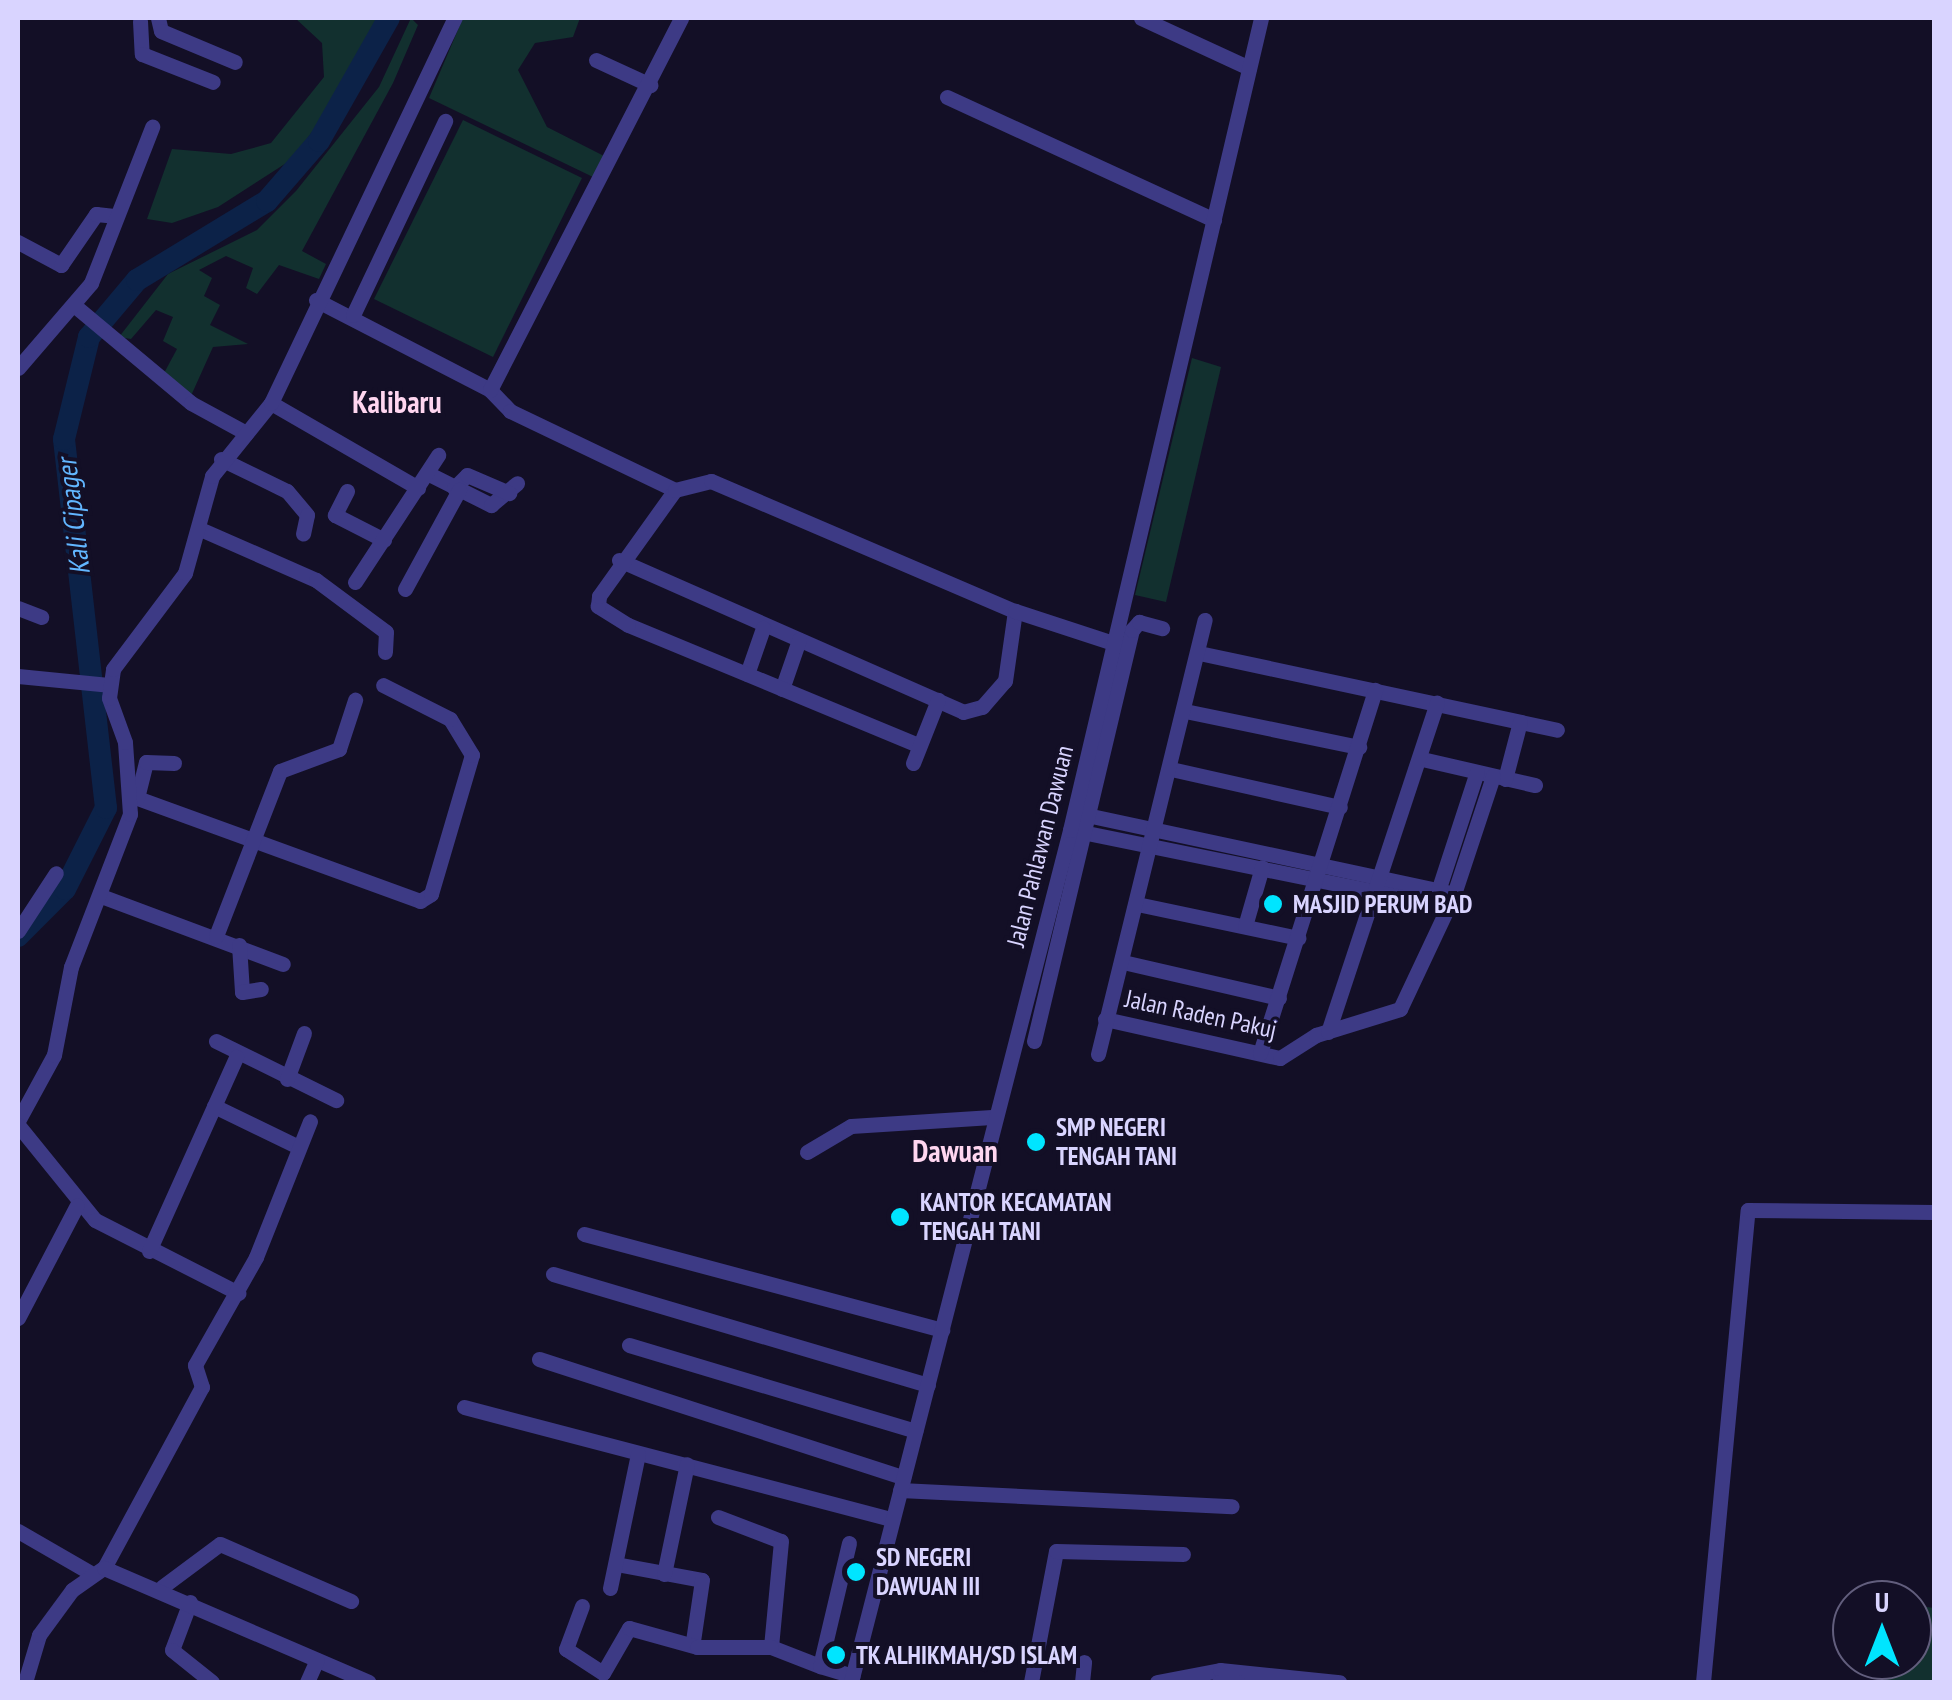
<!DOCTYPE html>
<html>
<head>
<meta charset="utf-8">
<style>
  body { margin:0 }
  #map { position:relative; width:1952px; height:1700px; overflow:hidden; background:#130f26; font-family:"PT Sans Narrow",sans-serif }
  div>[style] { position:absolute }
  .green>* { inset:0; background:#12302f }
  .river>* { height:22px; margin:-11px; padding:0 11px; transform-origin:11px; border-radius:11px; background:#0c2248 }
  .minor>* { height:15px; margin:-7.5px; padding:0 7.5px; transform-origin:7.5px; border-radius:7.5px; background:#3d3a85 }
  .dots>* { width:28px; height:28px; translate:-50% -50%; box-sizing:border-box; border:5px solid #130f26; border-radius:50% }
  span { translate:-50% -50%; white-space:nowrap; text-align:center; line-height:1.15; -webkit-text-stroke:8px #130f26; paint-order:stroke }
  .street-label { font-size:25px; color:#d9d4ff }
  .poi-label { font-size:25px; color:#d9d4ff; font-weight:700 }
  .left { translate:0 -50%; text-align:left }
  .water-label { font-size:28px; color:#62b6ff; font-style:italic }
  .quarter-label { font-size:30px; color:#ffd6f0; font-weight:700 }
  .frame { position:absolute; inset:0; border:20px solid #d9d4ff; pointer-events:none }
  .north { position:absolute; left:1832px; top:1580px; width:100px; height:100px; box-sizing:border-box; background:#130f26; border:2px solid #625e7d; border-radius:50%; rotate:0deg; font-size:28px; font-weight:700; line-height:40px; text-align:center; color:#d9d4ff }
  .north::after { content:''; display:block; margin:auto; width:35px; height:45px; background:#00e5ff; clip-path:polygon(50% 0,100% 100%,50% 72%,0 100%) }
</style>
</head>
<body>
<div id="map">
  <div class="green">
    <div style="clip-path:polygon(295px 18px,380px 18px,343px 91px,291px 160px,218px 207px,172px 223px,147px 219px,172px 149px,231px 154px,271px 143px,324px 77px,322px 43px)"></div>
    <div style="clip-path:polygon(411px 18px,418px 25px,393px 83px,302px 251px,326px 264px,319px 279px,279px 265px,257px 294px,246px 288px,253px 268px,226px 256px,199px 270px,212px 278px,204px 296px,220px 305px,210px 325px,248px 344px,213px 347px,190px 398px,163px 375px,177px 349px,163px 341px,173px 317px,156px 310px,131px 339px,119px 337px,168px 274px,257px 230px,296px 191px,379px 87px)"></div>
    <div style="clip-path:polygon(463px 18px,580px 18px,573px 37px,535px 43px,518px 70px,547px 127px,604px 156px,593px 177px,429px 98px)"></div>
    <div style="clip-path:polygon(463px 120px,582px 178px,493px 357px,374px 299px)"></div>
    <div style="clip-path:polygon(1192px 358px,1221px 367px,1166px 602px,1135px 595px)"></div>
    <div style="clip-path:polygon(1912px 1605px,1934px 1608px,1934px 1682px,1885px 1682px,1888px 1660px,1912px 1660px)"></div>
  </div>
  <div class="river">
    <div style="left:18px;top:936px;width:66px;rotate:-45deg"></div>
    <div style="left:65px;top:889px;width:91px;rotate:-63.2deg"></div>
    <div style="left:106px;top:808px;width:371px;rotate:-96.5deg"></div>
    <div style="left:64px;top:439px;width:105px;rotate:-76.2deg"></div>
    <div style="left:89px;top:337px;width:75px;rotate:-49.9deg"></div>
    <div style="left:137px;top:280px;width:152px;rotate:-31.3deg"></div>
    <div style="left:267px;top:201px;width:79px;rotate:-49.1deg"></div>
    <div style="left:319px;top:141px;width:142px;rotate:-60.4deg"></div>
  </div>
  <div class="minor">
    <div style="left:158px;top:18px;width:13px;rotate:77deg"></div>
    <div style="left:161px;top:31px;width:80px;rotate:22.7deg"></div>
    <div style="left:1141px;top:18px;width:119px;rotate:24.8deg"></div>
    <div style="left:140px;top:21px;width:33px;rotate:87deg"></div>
    <div style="left:142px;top:54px;width:76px;rotate:21.5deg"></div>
    <div style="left:596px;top:60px;width:60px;rotate:24.8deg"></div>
    <div style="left:947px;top:97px;width:294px;rotate:24.7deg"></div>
    <div style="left:18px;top:242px;width:49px;rotate:28.1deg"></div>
    <div style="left:61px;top:265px;width:62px;rotate:-55.5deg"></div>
    <div style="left:96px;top:214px;width:18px;rotate:6deg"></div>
    <div style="left:316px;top:300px;width:196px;rotate:27.3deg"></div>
    <div style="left:490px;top:390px;width:29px;rotate:46deg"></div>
    <div style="left:510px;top:411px;width:183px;rotate:25.6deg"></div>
    <div style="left:75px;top:306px;width:151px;rotate:39.9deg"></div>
    <div style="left:191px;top:403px;width:63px;rotate:28.6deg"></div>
    <div style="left:353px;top:315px;width:215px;rotate:-64.6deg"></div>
    <div style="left:18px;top:368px;width:112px;rotate:-49.3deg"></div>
    <div style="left:91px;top:283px;width:168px;rotate:-68.6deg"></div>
    <div style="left:490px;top:390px;width:418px;rotate:-62.8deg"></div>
    <div style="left:271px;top:403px;width:170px;rotate:30deg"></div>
    <div style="left:221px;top:459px;width:73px;rotate:25.9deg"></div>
    <div style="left:287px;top:491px;width:31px;rotate:50deg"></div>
    <div style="left:307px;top:515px;width:19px;rotate:102deg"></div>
    <div style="left:427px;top:473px;width:72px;rotate:26.6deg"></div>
    <div style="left:491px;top:505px;width:34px;rotate:-40deg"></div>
    <div style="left:454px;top:488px;width:18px;rotate:-45deg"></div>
    <div style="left:467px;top:475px;width:46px;rotate:23.2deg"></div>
    <div style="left:347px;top:491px;width:27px;rotate:117deg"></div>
    <div style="left:335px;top:515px;width:55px;rotate:27deg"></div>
    <div style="left:200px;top:529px;width:127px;rotate:23.7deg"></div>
    <div style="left:316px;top:580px;width:87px;rotate:36.6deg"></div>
    <div style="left:386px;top:632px;width:20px;rotate:93deg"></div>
    <div style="left:619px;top:560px;width:376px;rotate:23.8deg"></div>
    <div style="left:963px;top:712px;width:20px;rotate:-15deg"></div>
    <div style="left:982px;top:707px;width:35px;rotate:-49deg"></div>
    <div style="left:1005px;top:681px;width:71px;rotate:-81.9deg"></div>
    <div style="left:355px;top:582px;width:152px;rotate:-56.8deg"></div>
    <div style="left:405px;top:589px;width:113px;rotate:-61.4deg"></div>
    <div style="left:18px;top:608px;width:25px;rotate:21deg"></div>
    <div style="left:1199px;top:653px;width:366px;rotate:12.1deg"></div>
    <div style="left:747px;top:674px;width:49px;rotate:-70.8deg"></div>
    <div style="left:18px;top:676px;width:91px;rotate:5.6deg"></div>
    <div style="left:782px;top:689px;width:52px;rotate:-70.9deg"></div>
    <div style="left:1185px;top:711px;width:178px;rotate:11.7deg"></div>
    <div style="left:918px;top:745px;width:314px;rotate:-157.5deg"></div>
    <div style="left:628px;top:625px;width:36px;rotate:-148deg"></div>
    <div style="left:598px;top:606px;width:10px;rotate:-84deg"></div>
    <div style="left:599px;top:596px;width:130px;rotate:-54.4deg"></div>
    <div style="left:675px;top:490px;width:37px;rotate:-14deg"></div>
    <div style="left:711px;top:481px;width:331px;rotate:23.2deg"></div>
    <div style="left:1015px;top:611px;width:106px;rotate:18.1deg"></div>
    <div style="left:1422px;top:759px;width:116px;rotate:13deg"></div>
    <div style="left:913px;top:763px;width:68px;rotate:-68.4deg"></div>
    <div style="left:1171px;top:769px;width:173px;rotate:12.7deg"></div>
    <div style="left:1505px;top:779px;width:59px;rotate:-75.3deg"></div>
    <div style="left:129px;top:795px;width:310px;rotate:20deg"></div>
    <div style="left:420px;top:901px;width:13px;rotate:-32deg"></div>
    <div style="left:431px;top:894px;width:145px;rotate:-73.6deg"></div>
    <div style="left:472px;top:755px;width:42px;rotate:-121.4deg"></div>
    <div style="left:450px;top:719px;width:75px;rotate:-153.1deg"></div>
    <div style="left:137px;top:798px;width:37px;rotate:-76deg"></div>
    <div style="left:146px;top:762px;width:28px;rotate:2deg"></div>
    <div style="left:1082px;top:814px;width:381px;rotate:12.1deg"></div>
    <div style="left:1077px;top:831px;width:377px;rotate:11.5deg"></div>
    <div style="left:1438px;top:891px;width:125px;rotate:-71.9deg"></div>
    <div style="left:101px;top:896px;width:194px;rotate:20.5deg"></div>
    <div style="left:1137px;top:904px;width:165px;rotate:11.9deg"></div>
    <div style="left:1245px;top:926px;width:61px;rotate:-73.9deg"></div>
    <div style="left:18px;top:931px;width:69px;rotate:-56.8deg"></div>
    <div style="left:216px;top:936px;width:177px;rotate:-68.8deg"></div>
    <div style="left:280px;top:771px;width:63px;rotate:-20.4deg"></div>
    <div style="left:339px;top:749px;width:52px;rotate:-71.9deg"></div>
    <div style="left:239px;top:945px;width:47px;rotate:86.3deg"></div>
    <div style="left:242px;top:992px;width:19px;rotate:-9deg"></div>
    <div style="left:1123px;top:962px;width:160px;rotate:13deg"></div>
    <div style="left:1105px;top:1019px;width:179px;rotate:12.6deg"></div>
    <div style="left:1280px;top:1058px;width:43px;rotate:-32.6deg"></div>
    <div style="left:1316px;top:1035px;width:88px;rotate:-17.2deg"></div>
    <div style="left:1400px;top:1009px;width:127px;rotate:-64.8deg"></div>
    <div style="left:1454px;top:894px;width:124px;rotate:-71.7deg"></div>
    <div style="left:1328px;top:1032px;width:347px;rotate:-71.7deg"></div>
    <div style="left:216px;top:1041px;width:134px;rotate:26.2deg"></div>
    <div style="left:1034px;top:1041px;width:423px;rotate:-76.6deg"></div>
    <div style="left:1132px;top:630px;width:11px;rotate:-49deg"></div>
    <div style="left:1139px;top:622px;width:24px;rotate:15deg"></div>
    <div style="left:1260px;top:1053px;width:381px;rotate:-72.4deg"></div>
    <div style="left:1098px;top:1054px;width:447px;rotate:-76.2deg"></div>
    <div style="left:287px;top:1079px;width:49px;rotate:-69.7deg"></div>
    <div style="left:214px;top:1106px;width:94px;rotate:25.8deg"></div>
    <div style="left:18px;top:1121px;width:75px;rotate:-61.4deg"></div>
    <div style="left:54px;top:1055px;width:90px;rotate:-79.1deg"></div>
    <div style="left:71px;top:967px;width:164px;rotate:-68.9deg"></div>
    <div style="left:130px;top:814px;width:72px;rotate:-94deg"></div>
    <div style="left:125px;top:742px;width:47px;rotate:-110deg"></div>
    <div style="left:109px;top:698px;width:29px;rotate:-82deg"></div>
    <div style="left:113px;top:669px;width:120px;rotate:-53.1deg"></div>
    <div style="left:185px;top:573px;width:101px;rotate:-74.4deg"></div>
    <div style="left:212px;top:476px;width:94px;rotate:-51.1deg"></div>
    <div style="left:271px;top:403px;width:427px;rotate:-64.5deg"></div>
    <div style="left:18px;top:1125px;width:122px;rotate:51deg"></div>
    <div style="left:95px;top:1220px;width:161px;rotate:27deg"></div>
    <div style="left:807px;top:1152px;width:51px;rotate:-30.6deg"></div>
    <div style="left:851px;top:1126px;width:141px;rotate:-3.7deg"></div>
    <div style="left:584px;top:1234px;width:371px;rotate:15deg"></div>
    <div style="left:149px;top:1251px;width:213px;rotate:-65.8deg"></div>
    <div style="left:553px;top:1274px;width:391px;rotate:16.5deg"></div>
    <div style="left:18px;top:1318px;width:127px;rotate:-62.4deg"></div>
    <div style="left:629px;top:1345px;width:299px;rotate:16.7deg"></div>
    <div style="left:539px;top:1359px;width:383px;rotate:18deg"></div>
    <div style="left:464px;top:1407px;width:442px;rotate:14.7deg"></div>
    <div style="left:900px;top:1490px;width:332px;rotate:2.8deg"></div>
    <div style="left:718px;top:1517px;width:67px;rotate:20.9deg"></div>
    <div style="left:781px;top:1541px;width:106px;rotate:95.4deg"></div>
    <div style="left:771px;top:1647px;width:53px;rotate:21.2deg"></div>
    <div style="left:18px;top:1531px;width:82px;rotate:30deg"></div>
    <div style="left:849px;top:1543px;width:126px;rotate:103.3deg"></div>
    <div style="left:820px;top:1666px;width:34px;rotate:17deg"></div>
    <div style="left:616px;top:1564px;width:87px;rotate:10.5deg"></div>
    <div style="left:702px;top:1580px;width:62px;rotate:98.4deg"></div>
    <div style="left:104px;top:1568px;width:206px;rotate:-61.6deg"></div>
    <div style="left:202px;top:1387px;width:23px;rotate:-108deg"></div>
    <div style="left:195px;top:1365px;width:124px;rotate:-60.5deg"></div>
    <div style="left:256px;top:1257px;width:146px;rotate:-68.3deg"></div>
    <div style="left:664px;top:1574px;width:112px;rotate:-78.2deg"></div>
    <div style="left:162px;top:1587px;width:72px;rotate:-36.6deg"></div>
    <div style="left:220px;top:1544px;width:143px;rotate:23.5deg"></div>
    <div style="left:610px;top:1588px;width:137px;rotate:-78.2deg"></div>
    <div style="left:190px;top:1602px;width:51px;rotate:110.6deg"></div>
    <div style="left:172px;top:1650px;width:51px;rotate:38.7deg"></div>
    <div style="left:582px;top:1606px;width:46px;rotate:110.4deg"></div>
    <div style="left:566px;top:1649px;width:44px;rotate:33deg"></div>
    <div style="left:603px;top:1673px;width:52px;rotate:-60deg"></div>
    <div style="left:629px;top:1628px;width:71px;rotate:15.6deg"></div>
    <div style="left:697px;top:1647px;width:74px"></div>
    <div style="left:25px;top:1682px;width:49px;rotate:-73.4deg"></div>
    <div style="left:39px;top:1635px;width:56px;rotate:-53.7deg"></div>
    <div style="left:72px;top:1590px;width:39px;rotate:-35deg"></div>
    <div style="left:104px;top:1568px;width:288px;rotate:23.3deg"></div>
    <div style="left:307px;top:1682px;width:24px;rotate:-66deg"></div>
    <div style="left:851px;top:1682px;width:880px;rotate:-75.58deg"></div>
    <div style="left:1070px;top:830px;width:834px;rotate:-76.76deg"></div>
    <div style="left:1031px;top:1682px;width:133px;rotate:-79.2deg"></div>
    <div style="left:1056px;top:1551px;width:127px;rotate:1.4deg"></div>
    <div style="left:1082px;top:1682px;width:20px;rotate:-84deg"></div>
    <div style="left:1157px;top:1682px;width:64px;rotate:-10.8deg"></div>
    <div style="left:1220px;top:1670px;width:120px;rotate:5.8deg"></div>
    <div style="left:1219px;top:1682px;width:19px"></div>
    <div style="left:1703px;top:1682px;width:474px;rotate:-84.6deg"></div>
    <div style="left:1748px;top:1210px;width:186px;rotate:0.6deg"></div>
  </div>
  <div class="dots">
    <div style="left:1273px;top:904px;background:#00e5ff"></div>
    <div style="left:1036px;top:1142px;background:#00e5ff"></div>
    <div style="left:900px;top:1217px;background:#00e5ff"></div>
    <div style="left:856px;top:1572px;background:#00e5ff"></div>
    <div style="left:836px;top:1655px;background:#00e5ff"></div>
  </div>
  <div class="street-label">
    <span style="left:1040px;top:846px;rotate:-76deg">Jalan Pahlawan Dawuan</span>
    <span style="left:1201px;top:1014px;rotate:12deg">Jalan Raden Pakuj</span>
  </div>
  <div class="poi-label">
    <span class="left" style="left:1293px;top:904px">MASJID PERUM BAD</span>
    <span class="left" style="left:1056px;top:1142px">SMP NEGERI<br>TENGAH TANI</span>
    <span class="left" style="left:920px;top:1217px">KANTOR KECAMATAN<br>TENGAH TANI</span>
    <span class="left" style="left:876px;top:1572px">SD NEGERI<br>DAWUAN III</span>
    <span class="left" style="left:856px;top:1655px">TK ALHIKMAH/SD ISLAM</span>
  </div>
  <div class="water-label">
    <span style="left:73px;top:517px;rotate:-97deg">Kali Cipager</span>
  </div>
  <div class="quarter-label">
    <span style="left:397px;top:402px">Kalibaru</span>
    <span style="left:955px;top:1151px">Dawuan</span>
  </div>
  <div class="frame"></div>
  <div class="north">U</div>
</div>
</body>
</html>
